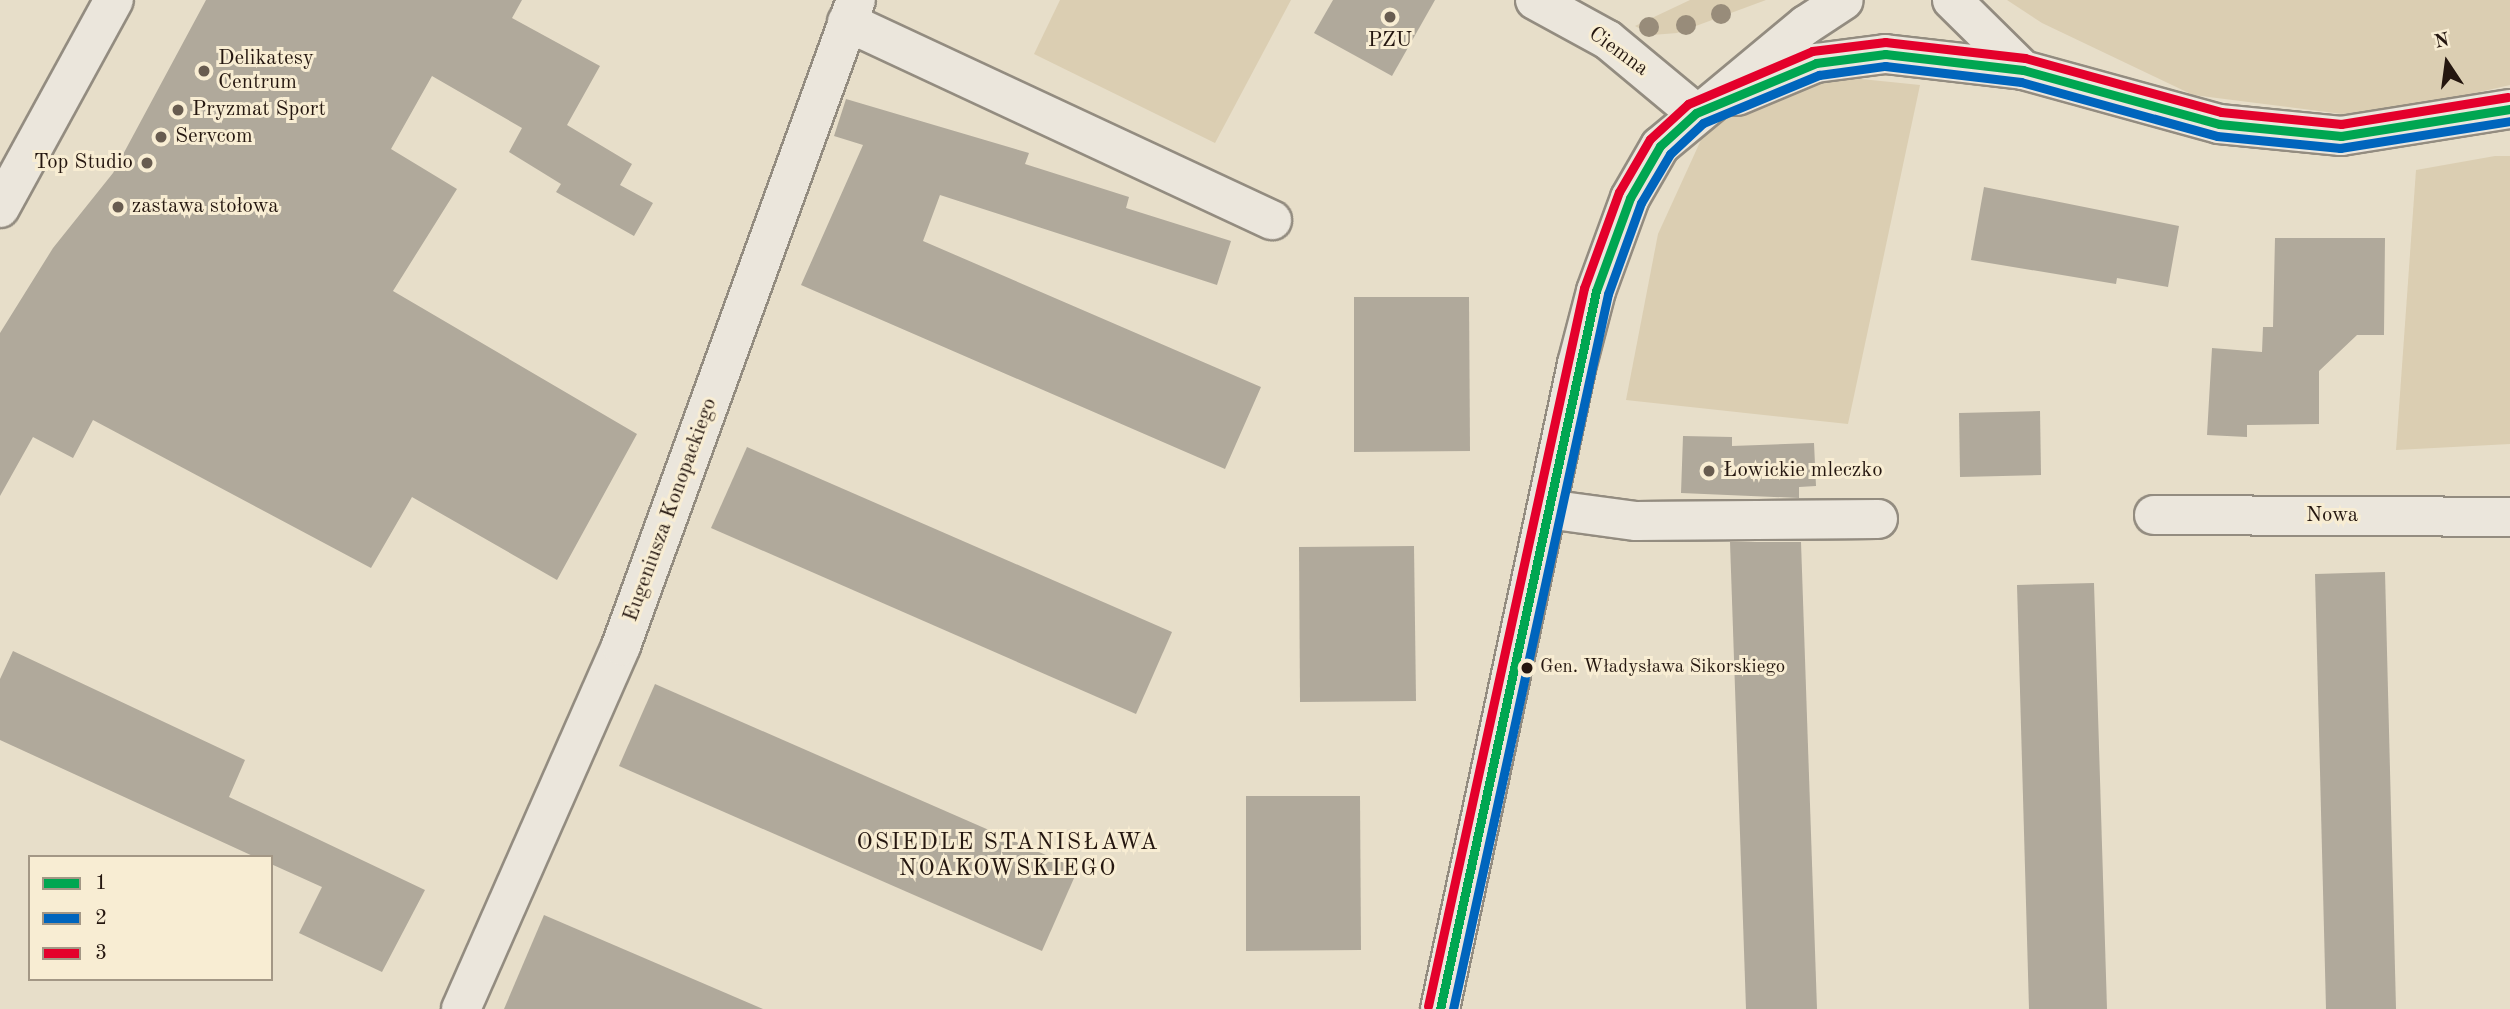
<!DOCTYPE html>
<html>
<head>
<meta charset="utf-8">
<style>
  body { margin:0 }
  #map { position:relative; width:2510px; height:1009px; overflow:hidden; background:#e7dec9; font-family:"Old Standard TT",serif }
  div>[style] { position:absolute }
  .green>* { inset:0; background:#dbceb2 }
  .building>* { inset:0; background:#b0a99b }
  .roads { filter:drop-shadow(2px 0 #938c80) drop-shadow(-2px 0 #938c80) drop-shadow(0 2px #938c80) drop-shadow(0 -2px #938c80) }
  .minor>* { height:38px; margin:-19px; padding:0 19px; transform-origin:19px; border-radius:19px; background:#ebe6dc }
  .bus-1>* { height:9px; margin:-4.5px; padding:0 4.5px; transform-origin:4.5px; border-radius:4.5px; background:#00a651 }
  .bus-2>* { height:9px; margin:-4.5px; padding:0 4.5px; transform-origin:4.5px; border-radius:4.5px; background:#0065bd }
  .bus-3>* { height:9px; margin:-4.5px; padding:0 4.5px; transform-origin:4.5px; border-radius:4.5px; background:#e4002b }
  .trees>* { width:20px; height:20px; margin:-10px; border-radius:50%; background:#988c7a }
  .dots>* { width:19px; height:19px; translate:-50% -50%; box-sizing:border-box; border:4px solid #f8edd3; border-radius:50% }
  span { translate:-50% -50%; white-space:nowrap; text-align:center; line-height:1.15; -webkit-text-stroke:6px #f8edd3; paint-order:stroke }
  .bus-label { font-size:19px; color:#24160f }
  .left { translate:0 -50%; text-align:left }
  .poi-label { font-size:21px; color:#24160f }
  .right { translate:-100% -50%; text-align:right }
  .street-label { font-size:21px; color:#24160f }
  .neighbourhood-label { font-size:23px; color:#24160f; letter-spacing:2px }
  .legend { position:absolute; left:28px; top:855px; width:245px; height:126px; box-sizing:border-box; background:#f8edd3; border:2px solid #a39785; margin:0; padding:9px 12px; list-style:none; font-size:21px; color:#24160f }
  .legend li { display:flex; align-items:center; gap:14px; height:35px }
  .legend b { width:35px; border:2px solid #a39785 }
  .north { position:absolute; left:2412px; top:28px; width:70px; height:70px; -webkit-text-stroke:5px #f8edd3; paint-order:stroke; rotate:347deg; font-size:19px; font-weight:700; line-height:28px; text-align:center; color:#24160f }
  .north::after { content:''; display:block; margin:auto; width:24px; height:32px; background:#24160f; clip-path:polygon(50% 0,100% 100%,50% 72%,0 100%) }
</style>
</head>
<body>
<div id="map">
  <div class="green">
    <div style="clip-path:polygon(1060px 0,1291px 0,1215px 143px,1034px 54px)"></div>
    <div style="clip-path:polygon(1690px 0,1766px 0,1677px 33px,1652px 35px,1635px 26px)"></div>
    <div style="clip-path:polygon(2007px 0,2510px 0,2510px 85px,2415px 107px,2342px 114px,2193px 95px,2042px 23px)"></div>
    <div style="clip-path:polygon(1822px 75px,1920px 85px,1848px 424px,1626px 400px,1658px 234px,1711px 118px)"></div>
    <div style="clip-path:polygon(2495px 156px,2510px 156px,2510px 444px,2396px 450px,2416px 170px)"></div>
  </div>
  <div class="building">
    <div style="clip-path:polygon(206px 0,522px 0,512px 18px,600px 66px,567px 125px,632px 164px,620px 185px,653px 203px,634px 236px,556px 192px,561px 184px,509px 152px,522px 128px,432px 76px,391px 149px,457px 189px,393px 291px,637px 434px,557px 580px,412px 497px,371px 568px,93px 420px,73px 458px,33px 437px,0 496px,0 333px,53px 248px,113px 173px)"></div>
    <div style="clip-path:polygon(1333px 0,1435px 0,1392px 76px,1314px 33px)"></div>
    <div style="clip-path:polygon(846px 99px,1029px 153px,1025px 164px,1129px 197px,1126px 208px,1231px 241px,1217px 285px,940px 195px,923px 241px,1261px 387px,1225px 469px,801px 285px,863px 145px,834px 136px)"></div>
    <div style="clip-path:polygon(1984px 187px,2179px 226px,2168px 287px,2117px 278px,2116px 284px,1971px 260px)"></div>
    <div style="clip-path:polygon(2275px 238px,2385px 238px,2384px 335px,2357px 335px,2319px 371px,2319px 424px,2247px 425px,2247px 437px,2207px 435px,2212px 348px,2262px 352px,2263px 327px,2273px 327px)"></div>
    <div style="clip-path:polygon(1354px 297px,1469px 297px,1470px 451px,1354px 452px)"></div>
    <div style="clip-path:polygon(2040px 411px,2041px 475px,1960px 477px,1959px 413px)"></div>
    <div style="clip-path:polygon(1683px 436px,1732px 437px,1732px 446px,1814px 443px,1816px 486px,1799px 487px,1799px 498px,1681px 493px)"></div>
    <div style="clip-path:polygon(747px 447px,1172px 632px,1136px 714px,711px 528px)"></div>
    <div style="clip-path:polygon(1730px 542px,1801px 542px,1817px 1009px,1746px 1009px)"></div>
    <div style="clip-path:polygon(1414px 546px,1416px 701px,1300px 702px,1299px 547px)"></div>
    <div style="clip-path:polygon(2385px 572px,2396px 1009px,2326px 1009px,2315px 574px)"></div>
    <div style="clip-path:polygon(2094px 583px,2107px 1009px,2029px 1009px,2017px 585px)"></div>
    <div style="clip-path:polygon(13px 651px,245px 760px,229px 797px,425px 890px,382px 972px,299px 933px,322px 887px,271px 864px,271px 857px,255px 857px,0 740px,0 679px)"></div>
    <div style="clip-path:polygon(655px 684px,1078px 869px,1042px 951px,619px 766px)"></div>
    <div style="clip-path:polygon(1246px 796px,1360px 796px,1361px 950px,1246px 951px)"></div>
    <div style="clip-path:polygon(544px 915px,763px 1009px,504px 1009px)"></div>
  </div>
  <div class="roads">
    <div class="minor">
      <div style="left:1535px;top:0;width:83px;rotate:28.7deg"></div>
      <div style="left:1608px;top:40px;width:114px;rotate:39.7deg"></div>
      <div style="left:1952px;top:0;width:100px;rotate:44.6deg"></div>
      <div style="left:847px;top:22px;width:469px;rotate:25deg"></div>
      <div style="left:1737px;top:96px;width:86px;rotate:-22.7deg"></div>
      <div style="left:1816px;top:63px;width:70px;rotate:-7.4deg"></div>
      <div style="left:1885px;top:54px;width:139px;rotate:6.6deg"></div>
      <div style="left:2023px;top:70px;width:203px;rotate:15.4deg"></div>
      <div style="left:2219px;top:124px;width:123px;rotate:5.6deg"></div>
      <div style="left:2341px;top:136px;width:171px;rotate:-9.1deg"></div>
      <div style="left:0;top:208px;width:237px;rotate:-61.3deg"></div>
      <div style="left:1547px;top:509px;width:90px;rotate:7.7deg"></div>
      <div style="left:1636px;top:521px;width:242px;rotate:-0.5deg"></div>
      <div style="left:2154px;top:515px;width:356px;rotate:0.3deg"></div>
      <div style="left:461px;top:1009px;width:397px;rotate:-66.2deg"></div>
      <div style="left:621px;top:646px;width:687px;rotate:-70.01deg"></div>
      <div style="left:1440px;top:1009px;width:659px;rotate:-78.01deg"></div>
      <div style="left:1577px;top:364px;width:75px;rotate:-75.4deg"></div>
      <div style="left:1596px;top:291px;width:99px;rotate:-69.9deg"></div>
      <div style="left:1630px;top:198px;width:60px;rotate:-60deg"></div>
      <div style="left:1660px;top:146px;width:190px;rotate:-39.7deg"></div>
      <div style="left:1806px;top:25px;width:45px;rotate:-33.3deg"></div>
    </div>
  </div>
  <div class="bus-1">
    <div style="left:1440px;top:1009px;width:735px;rotate:-77.74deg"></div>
    <div style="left:1596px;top:291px;width:99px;rotate:-69.9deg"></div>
    <div style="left:1630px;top:198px;width:60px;rotate:-60deg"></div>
    <div style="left:1660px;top:146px;width:49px;rotate:-42.5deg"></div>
    <div style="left:1696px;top:113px;width:130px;rotate:-22.6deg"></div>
    <div style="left:1816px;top:63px;width:70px;rotate:-7.4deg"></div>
    <div style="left:1885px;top:54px;width:139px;rotate:6.6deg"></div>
    <div style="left:2023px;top:70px;width:203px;rotate:15.4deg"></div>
    <div style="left:2219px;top:124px;width:123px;rotate:5.6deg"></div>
    <div style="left:2341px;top:136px;width:171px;rotate:-9.1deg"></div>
  </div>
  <div class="bus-2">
    <div style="left:1453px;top:1009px;width:732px;rotate:-77.77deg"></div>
    <div style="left:1608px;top:294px;width:97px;rotate:-70.1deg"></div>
    <div style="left:1641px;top:203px;width:57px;rotate:-59.4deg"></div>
    <div style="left:1670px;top:154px;width:45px;rotate:-43.2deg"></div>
    <div style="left:1703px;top:123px;width:126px;rotate:-22.5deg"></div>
    <div style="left:1819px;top:75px;width:67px;rotate:-7.8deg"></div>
    <div style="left:1885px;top:66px;width:137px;rotate:6.7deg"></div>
    <div style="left:2021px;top:82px;width:203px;rotate:15.4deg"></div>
    <div style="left:2217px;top:136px;width:124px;rotate:5.6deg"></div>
    <div style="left:2340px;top:148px;width:172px;rotate:-9deg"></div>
  </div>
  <div class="bus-3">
    <div style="left:1428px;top:1006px;width:735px;rotate:-77.74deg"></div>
    <div style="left:1584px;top:288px;width:102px;rotate:-70deg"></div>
    <div style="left:1619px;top:192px;width:61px;rotate:-59.7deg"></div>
    <div style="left:1650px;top:139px;width:52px;rotate:-42.6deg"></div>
    <div style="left:1688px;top:104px;width:135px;rotate:-23.1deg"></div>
    <div style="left:1812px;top:51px;width:74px;rotate:-7deg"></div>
    <div style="left:1885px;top:42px;width:141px;rotate:6.5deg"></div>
    <div style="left:2025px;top:58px;width:203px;rotate:15.4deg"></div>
    <div style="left:2221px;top:112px;width:121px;rotate:5.7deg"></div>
    <div style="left:2341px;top:124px;width:169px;rotate:-9.2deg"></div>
  </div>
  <div class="trees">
    <div style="left:1721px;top:14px"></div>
    <div style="left:1686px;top:25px"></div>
    <div style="left:1649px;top:27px"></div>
  </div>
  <div class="dots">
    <div style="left:1390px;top:17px;background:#685c50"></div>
    <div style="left:204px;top:71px;background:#685c50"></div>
    <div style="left:178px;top:110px;background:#685c50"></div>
    <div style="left:161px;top:137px;background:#685c50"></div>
    <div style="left:147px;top:163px;background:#685c50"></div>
    <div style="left:118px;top:207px;background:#685c50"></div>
    <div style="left:1709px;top:471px;background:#685c50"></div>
    <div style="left:1527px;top:668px;background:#24160f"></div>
  </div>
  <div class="bus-label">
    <span class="left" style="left:1540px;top:668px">Gen. Władysława Sikorskiego</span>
  </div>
  <div class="poi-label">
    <span style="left:1390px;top:41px">PZU</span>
    <span class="left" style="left:218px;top:71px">Delikatesy<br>Centrum</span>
    <span class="left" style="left:192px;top:110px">Pryzmat Sport</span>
    <span class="left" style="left:175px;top:137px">Servcom</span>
    <span class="right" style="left:133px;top:163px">Top Studio</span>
    <span class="left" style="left:132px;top:207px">zastawa stołowa</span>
    <span class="left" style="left:1723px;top:471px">Łowickie mleczko</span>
  </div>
  <div class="street-label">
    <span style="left:1618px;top:52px;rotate:36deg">Ciemna</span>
    <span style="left:671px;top:510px;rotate:-70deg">Eugeniusza Konopackiego</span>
    <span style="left:2332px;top:516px">Nowa</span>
  </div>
  <div class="neighbourhood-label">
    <span style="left:1008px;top:856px">OSIEDLE STANISŁAWA<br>NOAKOWSKIEGO</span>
  </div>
  <ul class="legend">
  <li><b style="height:9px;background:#00a651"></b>1</li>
  <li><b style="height:9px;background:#0065bd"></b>2</li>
  <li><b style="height:9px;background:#e4002b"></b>3</li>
  </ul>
  <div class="north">N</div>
</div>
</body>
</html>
